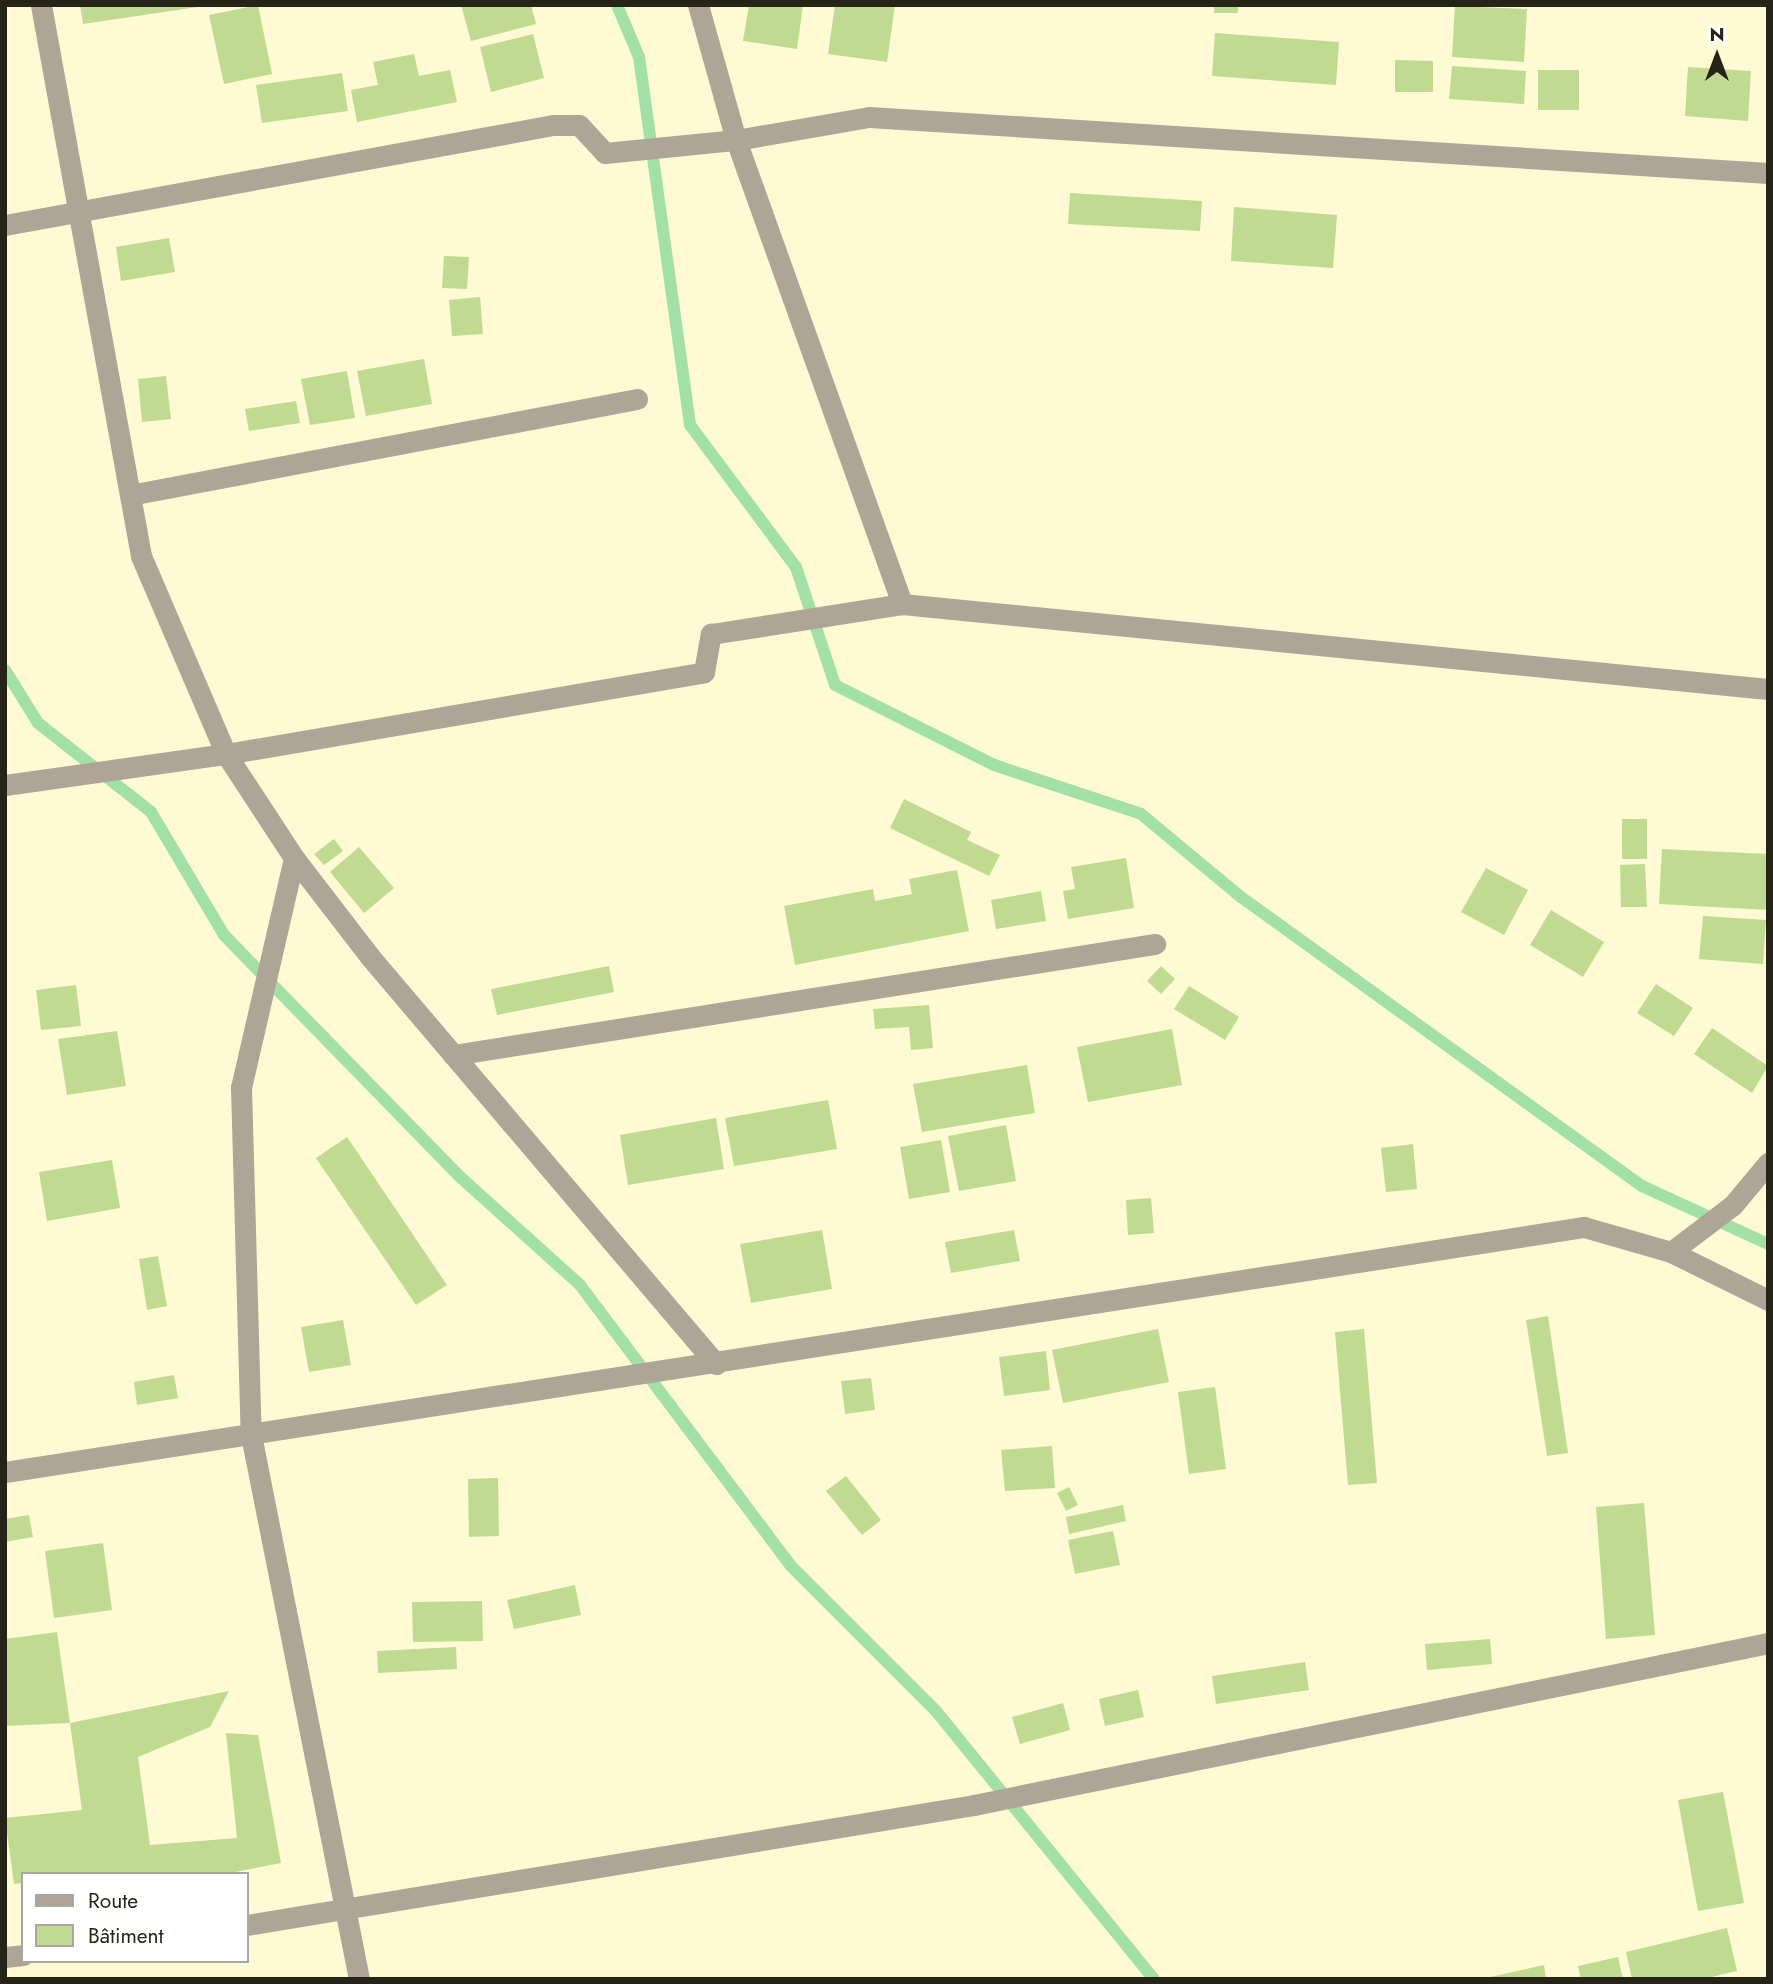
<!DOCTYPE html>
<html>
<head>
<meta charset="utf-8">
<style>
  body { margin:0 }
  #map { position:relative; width:1773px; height:1984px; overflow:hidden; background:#fdfad4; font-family:Jost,sans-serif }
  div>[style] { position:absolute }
  .stream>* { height:12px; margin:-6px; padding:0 6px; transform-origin:6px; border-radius:6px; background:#a2e0a6 }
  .building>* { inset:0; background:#c0db91 }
  .minor>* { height:21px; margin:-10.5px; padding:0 10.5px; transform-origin:10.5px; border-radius:10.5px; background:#ada596 }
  span { translate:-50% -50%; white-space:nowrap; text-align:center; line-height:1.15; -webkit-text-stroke:7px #fff; paint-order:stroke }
  .frame { position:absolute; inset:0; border:7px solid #262416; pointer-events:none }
  .legend { position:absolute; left:21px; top:1872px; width:228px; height:91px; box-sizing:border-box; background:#fff; border:2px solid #a8a7a2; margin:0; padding:9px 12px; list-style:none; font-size:21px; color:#262416 }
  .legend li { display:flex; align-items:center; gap:14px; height:35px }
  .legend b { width:35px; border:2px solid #a8a7a2 }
  .north { position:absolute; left:1682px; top:21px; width:70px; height:70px; -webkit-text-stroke:5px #fff; paint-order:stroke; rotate:0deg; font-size:19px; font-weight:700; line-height:28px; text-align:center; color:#262416 }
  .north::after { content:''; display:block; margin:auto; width:24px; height:32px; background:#262416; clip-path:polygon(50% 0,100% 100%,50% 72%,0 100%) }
</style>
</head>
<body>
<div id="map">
  <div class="stream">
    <div style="left:617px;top:5px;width:56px;rotate:67.1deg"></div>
    <div style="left:639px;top:57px;width:372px;rotate:82.1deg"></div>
    <div style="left:690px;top:425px;width:177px;rotate:53.3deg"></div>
    <div style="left:796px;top:567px;width:124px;rotate:71.7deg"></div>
    <div style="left:835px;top:685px;width:178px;rotate:26.7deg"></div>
    <div style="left:994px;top:765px;width:155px;rotate:18.4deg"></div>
    <div style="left:1141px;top:814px;width:130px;rotate:39.7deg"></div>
    <div style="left:1241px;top:897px;width:494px;rotate:35.8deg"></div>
    <div style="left:1642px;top:1186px;width:139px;rotate:24.7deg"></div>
    <div style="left:5px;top:670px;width:62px;rotate:58.1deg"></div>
    <div style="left:38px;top:723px;width:144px;rotate:38.2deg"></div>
    <div style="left:151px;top:812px;width:143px;rotate:59.3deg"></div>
    <div style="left:224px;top:935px;width:335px;rotate:45.7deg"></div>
    <div style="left:458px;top:1175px;width:164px;rotate:42deg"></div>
    <div style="left:580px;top:1285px;width:351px;rotate:53.1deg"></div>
    <div style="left:791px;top:1566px;width:205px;rotate:45deg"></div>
    <div style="left:936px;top:1711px;width:345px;rotate:50.9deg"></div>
  </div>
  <div class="building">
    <div style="clip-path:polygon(80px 5px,198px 5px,198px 7px,83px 24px)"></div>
    <div style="clip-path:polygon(258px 5px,272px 74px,224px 84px,209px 15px)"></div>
    <div style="clip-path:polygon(461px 5px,531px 5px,536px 24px,471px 41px)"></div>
    <div style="clip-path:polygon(749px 5px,803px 5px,797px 49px,743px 41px)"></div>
    <div style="clip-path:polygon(835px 5px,895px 5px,887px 62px,828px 54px)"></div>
    <div style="clip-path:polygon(1214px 5px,1238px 5px,1238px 13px,1214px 13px)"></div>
    <div style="clip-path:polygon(1455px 6px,1527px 9px,1524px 62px,1452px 57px)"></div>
    <div style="clip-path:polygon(1215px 33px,1339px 42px,1336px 85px,1212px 76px)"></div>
    <div style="clip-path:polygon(533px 34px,544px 78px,491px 92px,480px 47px)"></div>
    <div style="clip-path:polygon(414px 54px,419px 76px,450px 70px,457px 102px,357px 122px,351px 90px,378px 85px,373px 62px)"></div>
    <div style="clip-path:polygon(1395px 60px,1433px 61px,1433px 92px,1395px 92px)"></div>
    <div style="clip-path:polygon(1452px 66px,1526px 71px,1524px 104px,1449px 99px)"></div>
    <div style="clip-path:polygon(1688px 67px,1751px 71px,1748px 121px,1685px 116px)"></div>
    <div style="clip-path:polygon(1538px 70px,1579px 70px,1579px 110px,1538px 110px)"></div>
    <div style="clip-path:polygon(342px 73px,348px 111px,262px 123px,256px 85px)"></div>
    <div style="clip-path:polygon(1070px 193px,1202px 201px,1200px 231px,1068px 224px)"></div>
    <div style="clip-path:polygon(1234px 207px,1337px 215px,1333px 268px,1231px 261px)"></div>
    <div style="clip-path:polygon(169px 238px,175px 272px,121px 281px,116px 247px)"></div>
    <div style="clip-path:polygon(444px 256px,469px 257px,467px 289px,442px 288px)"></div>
    <div style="clip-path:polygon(480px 297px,483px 334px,452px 336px,449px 300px)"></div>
    <div style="clip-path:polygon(424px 359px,432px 404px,366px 416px,357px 371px)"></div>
    <div style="clip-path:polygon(347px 371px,355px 418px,310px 425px,301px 379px)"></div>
    <div style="clip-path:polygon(166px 376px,171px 419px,142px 422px,138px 379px)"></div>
    <div style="clip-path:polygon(296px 401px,300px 423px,249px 431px,245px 409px)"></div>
    <div style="clip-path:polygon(904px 799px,971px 832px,967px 840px,1000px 855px,989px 876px,890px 828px)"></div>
    <div style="clip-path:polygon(1622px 819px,1647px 819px,1647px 859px,1622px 859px)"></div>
    <div style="clip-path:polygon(334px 839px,343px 851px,324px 865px,314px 854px)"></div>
    <div style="clip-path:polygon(359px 847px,394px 888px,364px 913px,330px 872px)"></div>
    <div style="clip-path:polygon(1662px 849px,1768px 854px,1768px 910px,1659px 904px)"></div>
    <div style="clip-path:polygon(1126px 858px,1134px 908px,1068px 919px,1063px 891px,1075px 889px,1071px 867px)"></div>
    <div style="clip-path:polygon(1645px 864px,1647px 907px,1621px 907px,1620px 865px)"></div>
    <div style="clip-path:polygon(1486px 868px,1528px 890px,1504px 935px,1461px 912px)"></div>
    <div style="clip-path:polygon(957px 870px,969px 931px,795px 965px,784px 906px,873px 889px,875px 901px,912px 894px,909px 879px)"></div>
    <div style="clip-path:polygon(1041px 891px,1046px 921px,996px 929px,991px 900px)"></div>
    <div style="clip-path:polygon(1551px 910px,1604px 942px,1583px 977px,1530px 945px)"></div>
    <div style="clip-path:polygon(1703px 916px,1766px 920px,1763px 964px,1699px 959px)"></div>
    <div style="clip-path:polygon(609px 966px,614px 992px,497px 1015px,491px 989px)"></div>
    <div style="clip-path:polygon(1161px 966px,1175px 979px,1161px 994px,1147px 981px)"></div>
    <div style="clip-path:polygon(1656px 984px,1693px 1008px,1674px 1036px,1637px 1013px)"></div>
    <div style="clip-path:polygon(76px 985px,81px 1026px,41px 1030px,36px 990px)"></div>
    <div style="clip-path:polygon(1189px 986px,1239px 1017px,1225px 1040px,1174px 1009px)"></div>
    <div style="clip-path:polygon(929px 1005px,933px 1048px,911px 1050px,909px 1027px,875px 1029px,873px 1009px)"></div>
    <div style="clip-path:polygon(1712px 1028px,1768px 1066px,1752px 1093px,1694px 1054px)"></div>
    <div style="clip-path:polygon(1172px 1029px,1182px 1085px,1088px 1102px,1077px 1047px)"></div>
    <div style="clip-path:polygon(117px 1031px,126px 1086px,67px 1095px,58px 1039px)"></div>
    <div style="clip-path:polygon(1027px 1065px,1035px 1113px,922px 1132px,913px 1084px)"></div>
    <div style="clip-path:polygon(828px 1100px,837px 1149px,734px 1166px,725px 1118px)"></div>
    <div style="clip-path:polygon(716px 1118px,724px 1169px,628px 1185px,620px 1135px)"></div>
    <div style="clip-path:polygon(1006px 1125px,1016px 1181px,959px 1191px,948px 1136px)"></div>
    <div style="clip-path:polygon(347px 1137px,447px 1285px,416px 1305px,316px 1158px)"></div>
    <div style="clip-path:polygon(941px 1140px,950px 1192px,909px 1199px,900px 1147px)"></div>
    <div style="clip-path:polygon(1413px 1144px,1417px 1189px,1386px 1192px,1381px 1148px)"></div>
    <div style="clip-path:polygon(112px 1160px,120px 1208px,47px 1221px,39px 1172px)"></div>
    <div style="clip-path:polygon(1151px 1198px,1154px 1233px,1128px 1235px,1126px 1200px)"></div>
    <div style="clip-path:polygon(822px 1230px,832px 1289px,751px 1303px,740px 1244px)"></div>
    <div style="clip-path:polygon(1014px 1230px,1020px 1261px,951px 1273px,945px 1242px)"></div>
    <div style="clip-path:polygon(158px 1256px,167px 1306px,147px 1310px,139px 1259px)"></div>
    <div style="clip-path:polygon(1548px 1316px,1568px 1453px,1547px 1456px,1526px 1320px)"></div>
    <div style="clip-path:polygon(343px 1320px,351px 1365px,309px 1372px,301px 1327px)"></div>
    <div style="clip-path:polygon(1158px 1329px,1169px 1382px,1063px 1403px,1052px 1350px)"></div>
    <div style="clip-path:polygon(1364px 1329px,1377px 1483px,1348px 1485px,1335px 1332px)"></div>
    <div style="clip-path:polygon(1046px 1351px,1050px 1390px,1004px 1396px,999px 1357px)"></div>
    <div style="clip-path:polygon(174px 1375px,178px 1398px,137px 1405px,134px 1382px)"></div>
    <div style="clip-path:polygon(871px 1378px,875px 1410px,845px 1414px,841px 1381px)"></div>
    <div style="clip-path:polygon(1215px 1387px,1226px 1469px,1189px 1474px,1178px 1392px)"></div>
    <div style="clip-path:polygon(1052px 1446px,1055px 1488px,1005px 1491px,1001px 1450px)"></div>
    <div style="clip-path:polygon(846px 1476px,881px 1520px,862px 1535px,826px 1491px)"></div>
    <div style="clip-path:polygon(498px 1478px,499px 1536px,469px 1537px,468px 1479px)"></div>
    <div style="clip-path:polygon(1069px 1487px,1078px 1505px,1066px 1511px,1057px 1493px)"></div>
    <div style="clip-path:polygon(1644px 1503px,1655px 1635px,1606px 1639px,1596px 1507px)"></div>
    <div style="clip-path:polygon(1123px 1505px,1126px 1521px,1069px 1534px,1066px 1517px)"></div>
    <div style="clip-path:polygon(29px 1515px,33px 1537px,5px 1542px,5px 1519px)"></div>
    <div style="clip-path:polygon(1113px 1531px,1120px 1565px,1075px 1574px,1068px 1540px)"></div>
    <div style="clip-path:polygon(103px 1543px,112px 1610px,54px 1618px,45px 1551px)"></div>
    <div style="clip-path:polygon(575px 1585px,581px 1615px,514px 1629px,507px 1600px)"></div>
    <div style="clip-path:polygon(482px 1601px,483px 1641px,413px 1642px,412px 1602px)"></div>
    <div style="clip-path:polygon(57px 1632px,70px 1723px,5px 1726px,5px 1639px)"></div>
    <div style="clip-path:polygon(1490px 1639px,1492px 1664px,1427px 1670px,1425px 1644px)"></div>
    <div style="clip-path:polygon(456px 1647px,457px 1669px,378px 1673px,377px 1651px)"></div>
    <div style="clip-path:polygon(1305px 1662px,1309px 1690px,1216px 1704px,1212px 1676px)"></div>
    <div style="clip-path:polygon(1138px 1690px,1144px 1717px,1105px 1726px,1099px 1699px)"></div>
    <div style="clip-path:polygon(229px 1691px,210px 1727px,138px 1757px,150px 1845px,237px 1838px,226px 1733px,258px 1735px,281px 1863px,225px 1874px,23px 1874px,23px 1883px,14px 1884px,5px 1818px,82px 1810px,70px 1723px)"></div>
    <div style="clip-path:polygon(1063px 1703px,1070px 1730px,1020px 1744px,1012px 1717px)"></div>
    <div style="clip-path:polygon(1723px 1792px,1744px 1903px,1698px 1911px,1678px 1800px)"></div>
    <div style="clip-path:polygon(1727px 1928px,1737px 1971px,1703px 1979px,1632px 1979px,1626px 1952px)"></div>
    <div style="clip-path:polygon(1618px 1957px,1623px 1979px,1581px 1979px,1578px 1966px)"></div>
    <div style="clip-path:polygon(1544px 1965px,1546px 1979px,1486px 1979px,1486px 1978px)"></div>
  </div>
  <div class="minor">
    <div style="left:41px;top:5px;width:560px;rotate:79.71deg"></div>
    <div style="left:141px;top:556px;width:215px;rotate:66.8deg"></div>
    <div style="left:226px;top:754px;width:124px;rotate:56.8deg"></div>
    <div style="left:294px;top:858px;width:126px;rotate:52.4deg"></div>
    <div style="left:371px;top:958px;width:533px;rotate:49.64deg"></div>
    <div style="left:698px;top:5px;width:140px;rotate:74.3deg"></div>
    <div style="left:736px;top:140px;width:493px;rotate:70.3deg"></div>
    <div style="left:902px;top:604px;width:870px;rotate:5.61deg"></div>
    <div style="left:5px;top:225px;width:557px;rotate:-10.34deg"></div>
    <div style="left:553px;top:125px;width:26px"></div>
    <div style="left:579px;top:125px;width:38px;rotate:47deg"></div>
    <div style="left:605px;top:153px;width:132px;rotate:-5.7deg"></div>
    <div style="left:736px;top:140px;width:135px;rotate:-9.8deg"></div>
    <div style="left:869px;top:117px;width:901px;rotate:3.56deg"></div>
    <div style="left:130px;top:495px;width:516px;rotate:-10.72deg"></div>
    <div style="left:5px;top:785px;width:223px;rotate:-8deg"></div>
    <div style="left:226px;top:754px;width:485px;rotate:-9.7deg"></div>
    <div style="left:704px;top:672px;width:39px;rotate:-80deg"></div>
    <div style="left:711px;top:634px;width:193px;rotate:-8.9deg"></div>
    <div style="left:294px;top:858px;width:235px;rotate:103deg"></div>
    <div style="left:241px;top:1087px;width:348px;rotate:88.4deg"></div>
    <div style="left:251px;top:1435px;width:555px;rotate:78.77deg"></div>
    <div style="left:453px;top:1055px;width:711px;rotate:-8.99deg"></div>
    <div style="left:1671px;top:1252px;width:108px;rotate:26.3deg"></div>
    <div style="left:5px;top:1472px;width:1598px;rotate:-8.82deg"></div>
    <div style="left:1584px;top:1227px;width:91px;rotate:16deg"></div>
    <div style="left:1671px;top:1252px;width:78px;rotate:-37.2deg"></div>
    <div style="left:1733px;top:1205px;width:55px;rotate:-50.2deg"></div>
    <div style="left:247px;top:1925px;width:737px;rotate:-9.37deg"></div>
    <div style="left:974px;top:1805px;width:810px;rotate:-11.53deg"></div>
    <div style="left:5px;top:1957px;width:18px;rotate:-6deg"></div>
  </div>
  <div class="frame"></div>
  <ul class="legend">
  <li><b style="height:9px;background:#ada596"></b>Route</li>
  <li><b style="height:19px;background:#c0db91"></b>Bâtiment</li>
  </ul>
  <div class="north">N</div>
</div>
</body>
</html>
